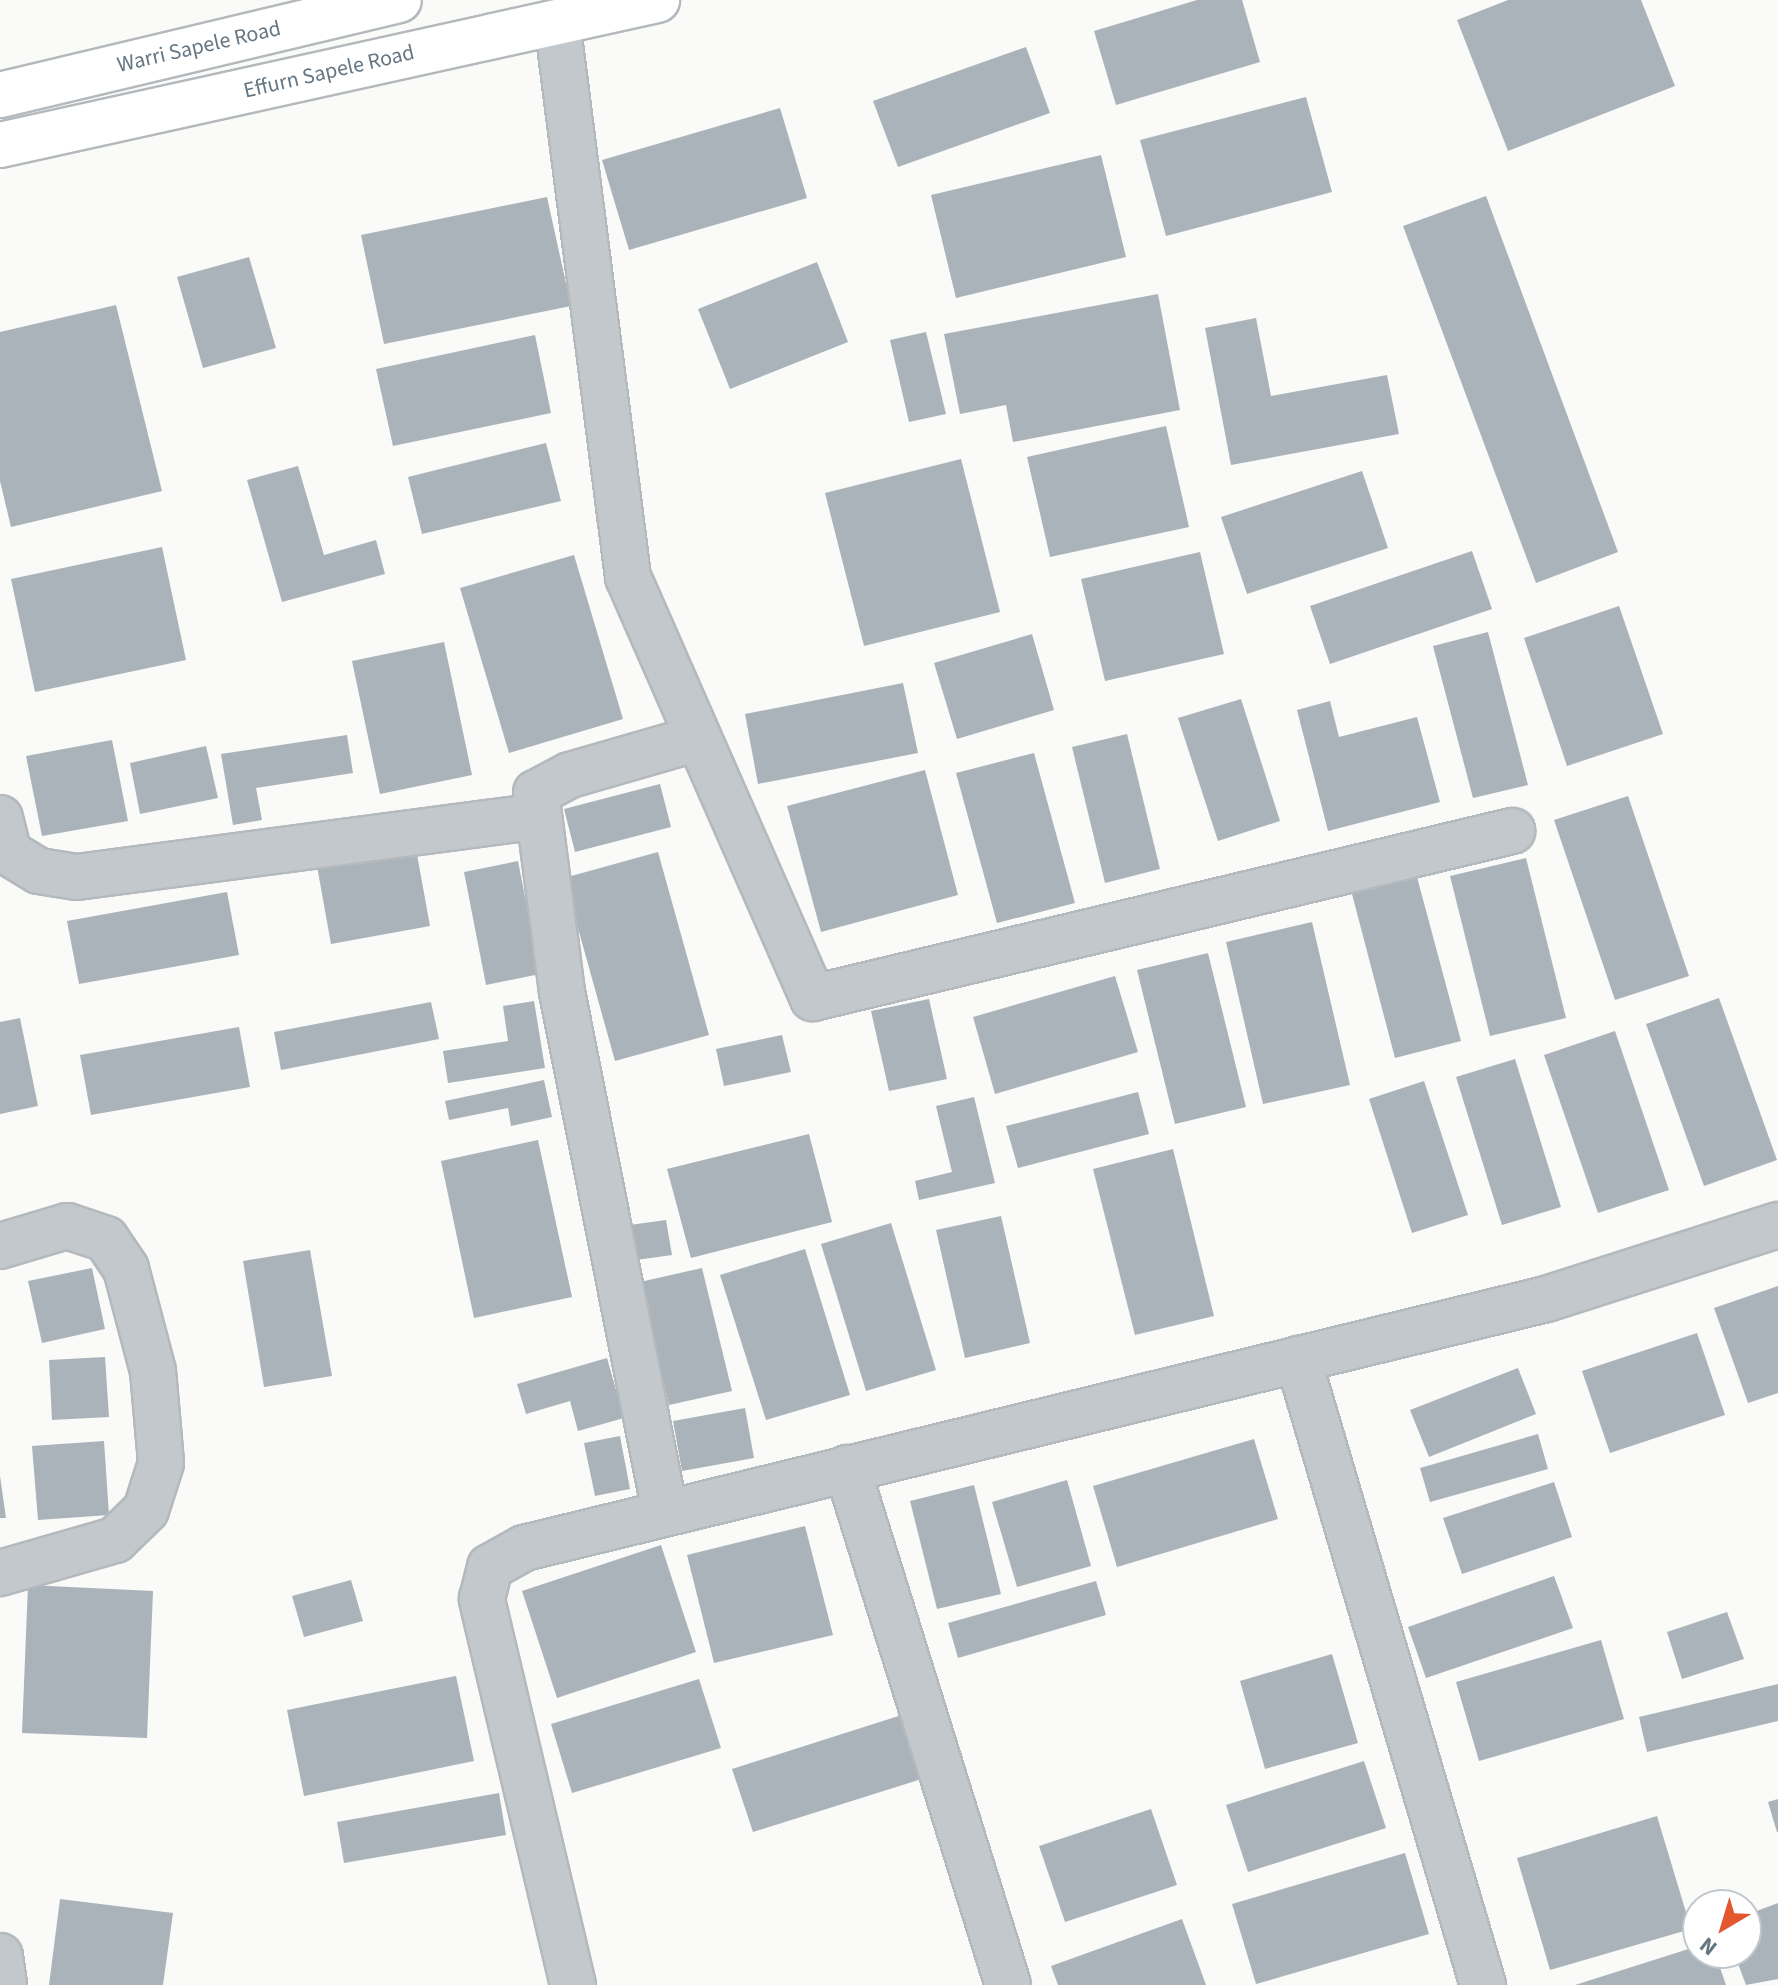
<!DOCTYPE html>
<html>
<head>
<meta charset="utf-8">
<style>
  body { margin:0 }
  #map { position:relative; width:1778px; height:1985px; overflow:hidden; background:#fafaf8; font-family:"Source Sans 3",sans-serif }
  div>[style] { position:absolute }
  .building>* { inset:0; background:#aab3b9 }
  .roads { filter:drop-shadow(2px 0 #b4b9bd) drop-shadow(-2px 0 #b4b9bd) drop-shadow(0 2px #b4b9bd) drop-shadow(0 -2px #b4b9bd) }
  .minor>* { height:44px; margin:-22px; padding:0 22px; transform-origin:22px; border-radius:22px; background:#c3c8cc }
  .trunk>* { height:44px; margin:-22px; padding:0 22px; transform-origin:22px; border-radius:22px; background:#fff }
  span { translate:-50% -50%; white-space:nowrap; text-align:center; line-height:1.15; -webkit-text-stroke:8px #fff; paint-order:stroke }
  .street-label { font-size:22px; color:#657683 }
  .north { position:absolute; left:1682px; top:1889px; width:80px; height:80px; box-sizing:border-box; background:#fff; border:2px solid #c1c8cd; border-radius:50%; rotate:218deg; font-size:22px; font-weight:700; line-height:32px; text-align:center; color:#657683 }
  .north::after { content:''; display:block; margin:auto; width:28px; height:36px; background:#e4572e; clip-path:polygon(50% 0,100% 100%,50% 72%,0 100%) }
</style>
</head>
<body>
<div id="map">
  <div class="building">
    <div style="clip-path:polygon(1197px 0,1242px 0,1260px 62px,1116px 105px,1094px 31px)"></div>
    <div style="clip-path:polygon(1508px 0,1641px 0,1675px 86px,1508px 151px,1457px 20px)"></div>
    <div style="clip-path:polygon(1026px 47px,1050px 113px,898px 167px,873px 101px)"></div>
    <div style="clip-path:polygon(1306px 97px,1332px 192px,1166px 236px,1140px 140px)"></div>
    <div style="clip-path:polygon(780px 108px,807px 198px,629px 250px,602px 160px)"></div>
    <div style="clip-path:polygon(1101px 155px,1126px 257px,956px 298px,931px 195px)"></div>
    <div style="clip-path:polygon(1486px 196px,1618px 552px,1536px 583px,1403px 226px)"></div>
    <div style="clip-path:polygon(547px 197px,571px 306px,384px 344px,361px 235px)"></div>
    <div style="clip-path:polygon(249px 257px,276px 348px,203px 368px,177px 277px)"></div>
    <div style="clip-path:polygon(817px 262px,848px 342px,730px 389px,698px 309px)"></div>
    <div style="clip-path:polygon(1158px 294px,1180px 410px,1013px 442px,1006px 405px,960px 414px,944px 334px)"></div>
    <div style="clip-path:polygon(116px 305px,162px 491px,11px 527px,0 481px,0 332px)"></div>
    <div style="clip-path:polygon(1256px 318px,1271px 396px,1387px 375px,1399px 434px,1231px 465px,1205px 328px)"></div>
    <div style="clip-path:polygon(926px 332px,946px 414px,909px 422px,890px 340px)"></div>
    <div style="clip-path:polygon(535px 335px,551px 413px,393px 446px,376px 369px)"></div>
    <div style="clip-path:polygon(1166px 426px,1189px 527px,1050px 557px,1027px 457px)"></div>
    <div style="clip-path:polygon(546px 443px,561px 501px,422px 534px,408px 477px)"></div>
    <div style="clip-path:polygon(961px 459px,1000px 612px,864px 646px,825px 493px)"></div>
    <div style="clip-path:polygon(298px 466px,324px 555px,376px 540px,385px 574px,282px 602px,247px 480px)"></div>
    <div style="clip-path:polygon(1362px 471px,1388px 548px,1247px 594px,1221px 517px)"></div>
    <div style="clip-path:polygon(162px 547px,186px 660px,35px 692px,11px 579px)"></div>
    <div style="clip-path:polygon(1472px 551px,1492px 609px,1330px 664px,1310px 606px)"></div>
    <div style="clip-path:polygon(1200px 552px,1224px 654px,1105px 681px,1081px 579px)"></div>
    <div style="clip-path:polygon(574px 555px,623px 719px,509px 753px,460px 588px)"></div>
    <div style="clip-path:polygon(1619px 606px,1663px 734px,1567px 766px,1524px 638px)"></div>
    <div style="clip-path:polygon(1488px 632px,1528px 785px,1473px 798px,1433px 646px)"></div>
    <div style="clip-path:polygon(1032px 634px,1054px 710px,957px 739px,934px 663px)"></div>
    <div style="clip-path:polygon(444px 642px,472px 775px,380px 794px,352px 661px)"></div>
    <div style="clip-path:polygon(903px 683px,918px 753px,758px 784px,745px 714px)"></div>
    <div style="clip-path:polygon(1241px 699px,1280px 821px,1218px 841px,1178px 718px)"></div>
    <div style="clip-path:polygon(1330px 701px,1339px 737px,1417px 717px,1440px 802px,1328px 831px,1297px 710px)"></div>
    <div style="clip-path:polygon(1127px 734px,1160px 869px,1105px 883px,1072px 747px)"></div>
    <div style="clip-path:polygon(347px 735px,353px 773px,256px 788px,262px 820px,233px 825px,221px 754px)"></div>
    <div style="clip-path:polygon(112px 740px,128px 821px,42px 836px,26px 756px)"></div>
    <div style="clip-path:polygon(206px 746px,218px 798px,140px 814px,130px 763px)"></div>
    <div style="clip-path:polygon(1034px 753px,1075px 903px,997px 923px,956px 773px)"></div>
    <div style="clip-path:polygon(925px 770px,958px 895px,821px 932px,787px 806px)"></div>
    <div style="clip-path:polygon(660px 784px,671px 827px,575px 852px,564px 809px)"></div>
    <div style="clip-path:polygon(1628px 796px,1689px 976px,1615px 1000px,1554px 820px)"></div>
    <div style="clip-path:polygon(416px 849px,430px 926px,331px 944px,317px 866px)"></div>
    <div style="clip-path:polygon(658px 852px,709px 1035px,615px 1061px,564px 878px)"></div>
    <div style="clip-path:polygon(1526px 858px,1566px 1018px,1490px 1036px,1450px 876px)"></div>
    <div style="clip-path:polygon(518px 861px,540px 974px,486px 985px,464px 872px)"></div>
    <div style="clip-path:polygon(1417px 877px,1461px 1041px,1395px 1058px,1352px 894px)"></div>
    <div style="clip-path:polygon(227px 892px,239px 955px,79px 984px,67px 921px)"></div>
    <div style="clip-path:polygon(1312px 922px,1350px 1085px,1263px 1104px,1226px 942px)"></div>
    <div style="clip-path:polygon(1208px 953px,1246px 1107px,1175px 1124px,1137px 970px)"></div>
    <div style="clip-path:polygon(1115px 976px,1138px 1052px,995px 1094px,973px 1017px)"></div>
    <div style="clip-path:polygon(1719px 998px,1777px 1160px,1704px 1186px,1646px 1024px)"></div>
    <div style="clip-path:polygon(929px 999px,947px 1079px,889px 1091px,871px 1011px)"></div>
    <div style="clip-path:polygon(534px 1001px,545px 1068px,448px 1083px,443px 1051px,508px 1041px,503px 1006px)"></div>
    <div style="clip-path:polygon(431px 1002px,439px 1039px,281px 1070px,274px 1032px)"></div>
    <div style="clip-path:polygon(20px 1018px,38px 1106px,0 1114px,0 1022px)"></div>
    <div style="clip-path:polygon(239px 1027px,250px 1087px,91px 1115px,80px 1055px)"></div>
    <div style="clip-path:polygon(1615px 1031px,1669px 1190px,1598px 1213px,1544px 1055px)"></div>
    <div style="clip-path:polygon(782px 1035px,791px 1072px,724px 1086px,716px 1049px)"></div>
    <div style="clip-path:polygon(1515px 1059px,1561px 1207px,1502px 1225px,1456px 1077px)"></div>
    <div style="clip-path:polygon(544px 1080px,552px 1117px,511px 1126px,508px 1108px,449px 1120px,445px 1101px)"></div>
    <div style="clip-path:polygon(1424px 1081px,1468px 1215px,1412px 1233px,1369px 1099px)"></div>
    <div style="clip-path:polygon(1138px 1092px,1149px 1134px,1018px 1168px,1006px 1126px)"></div>
    <div style="clip-path:polygon(974px 1097px,995px 1183px,919px 1200px,915px 1181px,952px 1172px,936px 1106px)"></div>
    <div style="clip-path:polygon(809px 1134px,832px 1222px,691px 1258px,667px 1169px)"></div>
    <div style="clip-path:polygon(538px 1140px,572px 1297px,474px 1318px,441px 1161px)"></div>
    <div style="clip-path:polygon(1173px 1149px,1214px 1316px,1135px 1335px,1093px 1169px)"></div>
    <div style="clip-path:polygon(1001px 1216px,1030px 1343px,965px 1358px,936px 1230px)"></div>
    <div style="clip-path:polygon(666px 1220px,672px 1255px,636px 1260px,630px 1225px)"></div>
    <div style="clip-path:polygon(891px 1223px,936px 1370px,866px 1391px,821px 1244px)"></div>
    <div style="clip-path:polygon(805px 1249px,850px 1395px,766px 1420px,720px 1275px)"></div>
    <div style="clip-path:polygon(310px 1250px,332px 1376px,264px 1387px,243px 1261px)"></div>
    <div style="clip-path:polygon(92px 1268px,105px 1329px,42px 1343px,28px 1281px)"></div>
    <div style="clip-path:polygon(702px 1268px,732px 1391px,669px 1405px,640px 1282px)"></div>
    <div style="clip-path:polygon(1778px 1286px,1778px 1393px,1748px 1403px,1714px 1308px)"></div>
    <div style="clip-path:polygon(1697px 1333px,1725px 1415px,1610px 1453px,1582px 1371px)"></div>
    <div style="clip-path:polygon(105px 1357px,109px 1417px,52px 1420px,49px 1360px)"></div>
    <div style="clip-path:polygon(607px 1358px,624px 1418px,578px 1431px,570px 1401px,526px 1414px,517px 1384px)"></div>
    <div style="clip-path:polygon(1518px 1368px,1536px 1414px,1429px 1457px,1410px 1410px)"></div>
    <div style="clip-path:polygon(745px 1408px,754px 1458px,682px 1471px,673px 1421px)"></div>
    <div style="clip-path:polygon(1538px 1434px,1548px 1469px,1430px 1502px,1420px 1468px)"></div>
    <div style="clip-path:polygon(620px 1436px,630px 1489px,595px 1496px,584px 1443px)"></div>
    <div style="clip-path:polygon(1254px 1439px,1278px 1519px,1117px 1567px,1093px 1486px)"></div>
    <div style="clip-path:polygon(104px 1441px,109px 1515px,38px 1520px,32px 1446px)"></div>
    <div style="clip-path:polygon(0 1476px,6px 1518px,0 1518px)"></div>
    <div style="clip-path:polygon(1067px 1480px,1091px 1566px,1017px 1587px,992px 1502px)"></div>
    <div style="clip-path:polygon(1554px 1482px,1572px 1537px,1462px 1574px,1443px 1518px)"></div>
    <div style="clip-path:polygon(974px 1485px,1001px 1594px,937px 1609px,910px 1501px)"></div>
    <div style="clip-path:polygon(805px 1526px,833px 1635px,714px 1663px,687px 1555px)"></div>
    <div style="clip-path:polygon(661px 1545px,696px 1652px,557px 1698px,522px 1591px)"></div>
    <div style="clip-path:polygon(1554px 1576px,1573px 1628px,1426px 1678px,1408px 1627px)"></div>
    <div style="clip-path:polygon(351px 1580px,363px 1621px,304px 1637px,292px 1596px)"></div>
    <div style="clip-path:polygon(1096px 1581px,1106px 1615px,958px 1658px,948px 1623px)"></div>
    <div style="clip-path:polygon(28px 1585px,153px 1591px,147px 1738px,22px 1733px)"></div>
    <div style="clip-path:polygon(1727px 1612px,1744px 1659px,1682px 1679px,1667px 1632px)"></div>
    <div style="clip-path:polygon(1601px 1640px,1624px 1719px,1479px 1761px,1456px 1682px)"></div>
    <div style="clip-path:polygon(1332px 1654px,1358px 1743px,1265px 1769px,1240px 1681px)"></div>
    <div style="clip-path:polygon(456px 1676px,474px 1761px,304px 1796px,287px 1710px)"></div>
    <div style="clip-path:polygon(699px 1679px,721px 1748px,572px 1793px,551px 1724px)"></div>
    <div style="clip-path:polygon(1778px 1684px,1778px 1721px,1647px 1752px,1639px 1717px)"></div>
    <div style="clip-path:polygon(908px 1713px,928px 1777px,753px 1832px,732px 1769px)"></div>
    <div style="clip-path:polygon(1364px 1761px,1386px 1828px,1248px 1872px,1226px 1805px)"></div>
    <div style="clip-path:polygon(499px 1793px,506px 1835px,344px 1863px,337px 1822px)"></div>
    <div style="clip-path:polygon(1778px 1799px,1778px 1832px,1777px 1832px,1768px 1802px)"></div>
    <div style="clip-path:polygon(1151px 1809px,1177px 1885px,1065px 1922px,1039px 1846px)"></div>
    <div style="clip-path:polygon(1657px 1816px,1691px 1929px,1550px 1970px,1517px 1858px)"></div>
    <div style="clip-path:polygon(1405px 1853px,1429px 1934px,1256px 1984px,1232px 1904px)"></div>
    <div style="clip-path:polygon(60px 1899px,173px 1913px,163px 1985px,49px 1985px)"></div>
    <div style="clip-path:polygon(1778px 1903px,1778px 1979px,1746px 1985px,1734px 1953px,1746px 1953px,1746px 1915px)"></div>
    <div style="clip-path:polygon(1182px 1919px,1206px 1985px,1058px 1985px,1051px 1966px)"></div>
    <div style="clip-path:polygon(1698px 1946px,1698px 1953px,1715px 1953px,1726px 1985px,1575px 1985px)"></div>
  </div>
  <div class="roads">
    <div class="minor">
      <div style="left:557px;top:21px;width:561px;rotate:82.72deg"></div>
      <div style="left:628px;top:577px;width:460px;rotate:66.3deg"></div>
      <div style="left:813px;top:998px;width:719px;rotate:-13.44deg"></div>
      <div style="left:0;top:818px;width:36px;rotate:76deg"></div>
      <div style="left:9px;top:853px;width:35px;rotate:31deg"></div>
      <div style="left:39px;top:871px;width:38px;rotate:9deg"></div>
      <div style="left:77px;top:877px;width:462px;rotate:-7.5deg"></div>
      <div style="left:0;top:1246px;width:70px;rotate:-16.6deg"></div>
      <div style="left:67px;top:1226px;width:41px;rotate:18.4deg"></div>
      <div style="left:106px;top:1239px;width:36px;rotate:56deg"></div>
      <div style="left:126px;top:1269px;width:106px;rotate:75.2deg"></div>
      <div style="left:153px;top:1371px;width:92px;rotate:85deg"></div>
      <div style="left:161px;top:1463px;width:49px;rotate:107.7deg"></div>
      <div style="left:146px;top:1510px;width:43px;rotate:135.9deg"></div>
      <div style="left:115px;top:1540px;width:120px;rotate:164deg"></div>
      <div style="left:1298px;top:1359px;width:653px;rotate:73.54deg"></div>
      <div style="left:847px;top:1468px;width:541px;rotate:72.7deg"></div>
      <div style="left:665px;top:1512px;width:530px;rotate:-101.2deg"></div>
      <div style="left:562px;top:992px;width:201px;rotate:-97.4deg"></div>
      <div style="left:536px;top:793px;width:38px;rotate:-28deg"></div>
      <div style="left:570px;top:775px;width:130px;rotate:-16.1deg"></div>
      <div style="left:0;top:1956px;width:29px;rotate:82deg"></div>
      <div style="left:573px;top:1985px;width:397px;rotate:-103.3deg"></div>
      <div style="left:482px;top:1599px;width:33px;rotate:-76deg"></div>
      <div style="left:490px;top:1567px;width:39px;rotate:-29deg"></div>
      <div style="left:524px;top:1548px;width:1052px;rotate:-13.69deg"></div>
      <div style="left:1546px;top:1299px;width:244px;rotate:-17.7deg"></div>
    </div>
    <div class="trunk">
      <div style="left:0;top:95px;width:410px;rotate:-13.4deg"></div>
      <div style="left:0;top:145px;width:673px;rotate:-12.45deg"></div>
    </div>
  </div>
  <div class="street-label">
    <span style="left:199px;top:47px;rotate:-13deg">Warri Sapele Road</span>
    <span style="left:329px;top:72px;rotate:-13deg">Effurn Sapele Road</span>
  </div>
  <div class="north">N</div>
</div>
</body>
</html>
